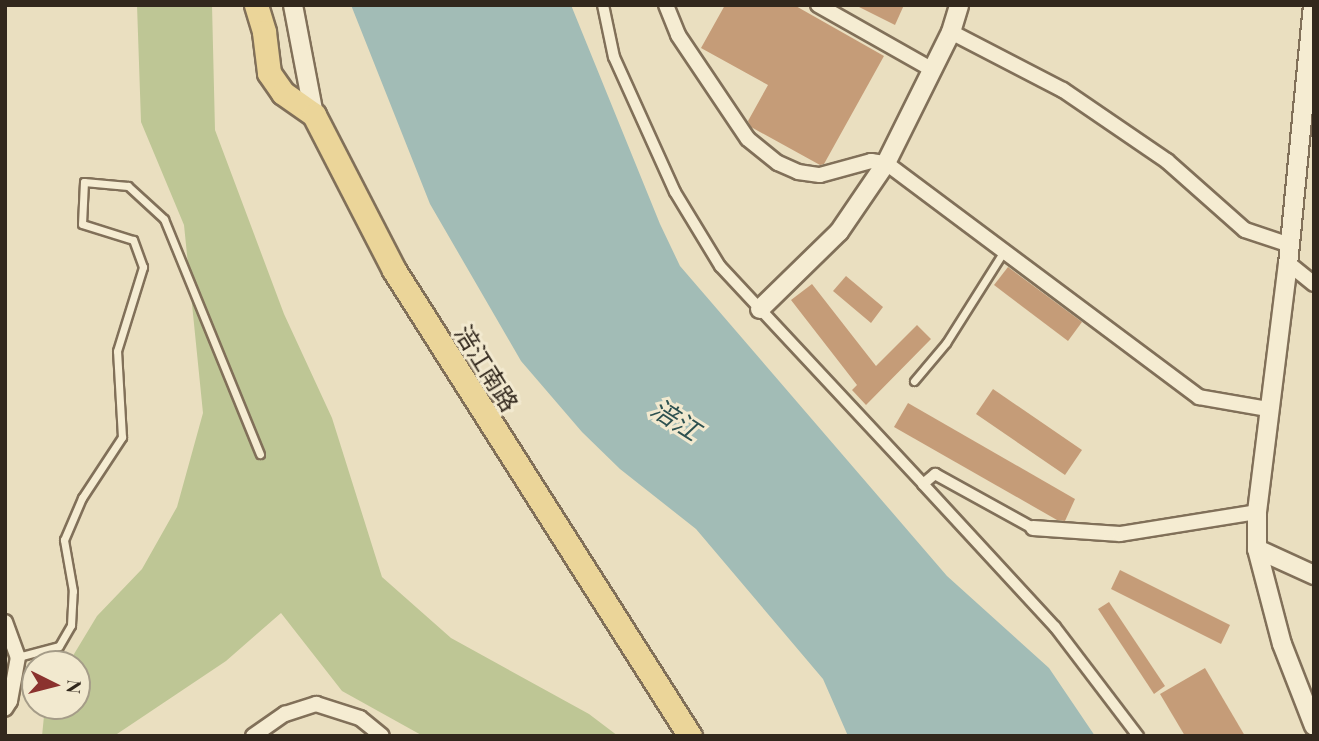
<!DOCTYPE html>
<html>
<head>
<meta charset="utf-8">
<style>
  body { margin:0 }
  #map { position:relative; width:1319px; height:741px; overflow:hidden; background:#eadfc0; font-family:"Playfair Display","Noto Sans SC",serif }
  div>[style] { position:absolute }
  .green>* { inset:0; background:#bec695 }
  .water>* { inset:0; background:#a2bcb6 }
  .building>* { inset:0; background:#c59c78 }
  .roads { filter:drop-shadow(2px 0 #817059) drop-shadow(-2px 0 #817059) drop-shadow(0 2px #817059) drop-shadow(0 -2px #817059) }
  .service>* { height:7px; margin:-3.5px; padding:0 3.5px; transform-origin:3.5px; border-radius:3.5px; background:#f5ecd2 }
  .pedestrian>* { height:10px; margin:-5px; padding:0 5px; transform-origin:5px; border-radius:5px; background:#f5ecd2 }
  .minor>* { height:14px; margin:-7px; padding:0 7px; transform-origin:7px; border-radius:7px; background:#f5ecd2 }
  .tertiary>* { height:18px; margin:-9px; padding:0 9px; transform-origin:9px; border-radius:9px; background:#f5ecd2 }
  .primary>* { height:23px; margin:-11.5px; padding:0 11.5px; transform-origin:11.5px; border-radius:11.5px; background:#ebd599 }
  span { translate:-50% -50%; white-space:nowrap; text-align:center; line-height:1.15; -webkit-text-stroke:6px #f2e9cf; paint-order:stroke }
  .street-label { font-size:24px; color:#32281d }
  .water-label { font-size:26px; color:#2d5150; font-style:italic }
  .frame { position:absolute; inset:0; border:7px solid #32281d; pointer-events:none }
  .north { position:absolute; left:21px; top:650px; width:70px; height:70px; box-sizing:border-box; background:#f2e9cf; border:2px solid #a59c88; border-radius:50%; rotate:96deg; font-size:19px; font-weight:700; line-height:28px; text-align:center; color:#32281d }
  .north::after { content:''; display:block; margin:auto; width:24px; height:32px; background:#8b322e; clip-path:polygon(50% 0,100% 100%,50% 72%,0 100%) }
</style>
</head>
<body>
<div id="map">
  <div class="green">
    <div style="clip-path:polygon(137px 5px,212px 5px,215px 130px,284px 314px,332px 418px,382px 577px,451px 638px,589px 714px,618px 736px,423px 736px,342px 691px,281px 613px,226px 661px,114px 736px,42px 736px,45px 706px,77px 706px,77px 664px,68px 664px,97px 616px,142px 569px,177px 507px,203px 413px,184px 225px,141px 122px)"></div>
  </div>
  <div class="water">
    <div style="clip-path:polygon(351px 5px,571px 5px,660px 224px,680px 266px,947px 576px,1049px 668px,1095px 736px,848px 736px,823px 679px,696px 529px,620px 469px,582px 432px,521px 361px,430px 204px)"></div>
  </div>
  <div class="building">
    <div style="clip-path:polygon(725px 5px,794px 5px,884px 56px,824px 164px,820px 165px,751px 127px,748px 121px,768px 85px,701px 48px)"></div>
    <div style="clip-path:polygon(855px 5px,904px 5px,895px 25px)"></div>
    <div style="clip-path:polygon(1008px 267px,1082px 322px,1068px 341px,994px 285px)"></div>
    <div style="clip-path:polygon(846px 276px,883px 307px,871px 323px,833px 291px)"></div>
    <div style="clip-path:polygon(812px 284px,876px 366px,917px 325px,931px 339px,866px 405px,852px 390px,857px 385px,791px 300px)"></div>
    <div style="clip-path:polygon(993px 389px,1082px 450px,1065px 475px,976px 414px)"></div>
    <div style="clip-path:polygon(908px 403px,1075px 499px,1065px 521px,1057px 520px,894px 427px)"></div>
    <div style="clip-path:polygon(1120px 570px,1230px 625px,1221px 644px,1111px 589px)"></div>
    <div style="clip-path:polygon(1109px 602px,1165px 686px,1154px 694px,1098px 609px)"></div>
    <div style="clip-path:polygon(1205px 668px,1245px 736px,1185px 736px,1160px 694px)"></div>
  </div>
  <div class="roads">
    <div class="service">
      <div style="left:914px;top:381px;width:50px;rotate:-49.9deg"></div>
      <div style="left:946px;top:343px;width:109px;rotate:-57.8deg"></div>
      <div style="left:18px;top:657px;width:42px;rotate:-15deg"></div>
      <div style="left:59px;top:646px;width:24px;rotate:-60deg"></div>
      <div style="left:71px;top:625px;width:34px;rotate:-87deg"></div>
      <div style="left:73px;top:591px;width:52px;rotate:-100deg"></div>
      <div style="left:64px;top:540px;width:46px;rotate:-66.8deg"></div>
      <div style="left:82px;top:498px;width:73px;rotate:-56.7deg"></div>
      <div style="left:122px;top:437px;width:86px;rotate:-93.3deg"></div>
      <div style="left:117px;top:351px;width:88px;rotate:-72.8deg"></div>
      <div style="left:143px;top:267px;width:29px;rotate:-110deg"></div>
      <div style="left:133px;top:240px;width:53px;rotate:-162.6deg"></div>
      <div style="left:82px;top:224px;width:42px;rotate:-87.3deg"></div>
      <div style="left:84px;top:182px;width:44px;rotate:5.2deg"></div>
      <div style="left:128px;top:186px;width:49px;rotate:42.5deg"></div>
      <div style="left:164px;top:219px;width:254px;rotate:67.8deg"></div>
    </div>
    <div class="pedestrian">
      <div style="left:603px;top:5px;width:53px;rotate:78.1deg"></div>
      <div style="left:614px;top:57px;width:148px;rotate:65.7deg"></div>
      <div style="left:675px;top:192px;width:87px;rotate:58.7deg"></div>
      <div style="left:720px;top:266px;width:298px;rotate:47deg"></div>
      <div style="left:923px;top:484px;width:16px;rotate:-40deg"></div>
      <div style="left:935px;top:474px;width:112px;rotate:28.9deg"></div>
      <div style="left:923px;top:484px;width:195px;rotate:47.3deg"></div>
      <div style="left:1055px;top:627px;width:137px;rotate:52.7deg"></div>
    </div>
    <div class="minor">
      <div style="left:666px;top:5px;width:32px;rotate:68deg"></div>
      <div style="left:678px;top:35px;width:125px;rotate:56.1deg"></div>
      <div style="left:748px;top:139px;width:38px;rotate:39deg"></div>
      <div style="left:778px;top:163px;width:22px;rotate:24deg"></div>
      <div style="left:798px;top:172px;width:22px;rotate:8deg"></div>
      <div style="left:820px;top:175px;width:53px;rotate:-15.4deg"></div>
      <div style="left:871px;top:161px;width:15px;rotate:8deg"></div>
      <div style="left:886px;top:163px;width:391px;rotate:36.8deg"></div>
      <div style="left:1199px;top:397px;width:70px;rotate:9.9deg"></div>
      <div style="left:818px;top:5px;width:132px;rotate:29.5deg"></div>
      <div style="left:951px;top:32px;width:126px;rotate:27.4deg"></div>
      <div style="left:1063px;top:90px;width:126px;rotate:34.3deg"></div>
      <div style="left:1167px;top:161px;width:104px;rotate:41.5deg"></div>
      <div style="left:1245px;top:230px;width:47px;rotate:18.4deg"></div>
      <div style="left:1288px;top:263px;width:33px;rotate:39deg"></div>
      <div style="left:1033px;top:528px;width:87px;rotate:3.9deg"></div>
      <div style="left:1120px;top:534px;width:139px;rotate:-9.1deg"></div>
      <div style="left:5px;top:622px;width:37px;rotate:70deg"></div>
      <div style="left:18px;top:657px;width:45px;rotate:100.3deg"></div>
      <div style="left:10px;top:701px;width:9px;rotate:122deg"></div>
      <div style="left:253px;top:736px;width:39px;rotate:-35deg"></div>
      <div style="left:285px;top:714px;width:33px;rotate:-18deg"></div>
      <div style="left:316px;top:704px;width:46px;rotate:17.7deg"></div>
      <div style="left:360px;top:718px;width:28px;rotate:39deg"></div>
    </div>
    <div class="tertiary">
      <div style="left:293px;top:5px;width:112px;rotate:79.2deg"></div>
      <div style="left:1313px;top:5px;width:259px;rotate:95.5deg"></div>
      <div style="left:1288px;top:263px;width:251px;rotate:97.1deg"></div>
      <div style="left:1257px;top:512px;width:37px;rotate:90deg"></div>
      <div style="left:1257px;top:549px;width:98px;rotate:75.3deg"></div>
      <div style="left:1282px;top:644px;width:88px;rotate:68.7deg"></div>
      <div style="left:760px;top:309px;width:110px;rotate:-44.3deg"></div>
      <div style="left:839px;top:232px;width:83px;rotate:-55.7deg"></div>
      <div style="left:886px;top:163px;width:146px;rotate:-63.6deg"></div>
      <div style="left:951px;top:32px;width:28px;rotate:-73deg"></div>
      <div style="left:1257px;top:549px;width:63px;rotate:24.5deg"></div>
    </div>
    <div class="primary">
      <div style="left:256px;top:5px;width:28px;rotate:73deg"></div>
      <div style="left:264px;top:32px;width:41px;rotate:83deg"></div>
      <div style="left:269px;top:73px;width:24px;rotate:55deg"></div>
      <div style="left:283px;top:93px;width:38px;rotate:35deg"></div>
      <div style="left:314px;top:115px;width:174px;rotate:62.7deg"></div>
      <div style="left:394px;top:270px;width:552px;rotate:57.58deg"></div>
    </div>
  </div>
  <div class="street-label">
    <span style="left:487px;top:368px;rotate:58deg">涪江南路</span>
  </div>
  <div class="water-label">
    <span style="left:676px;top:419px;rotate:33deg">涪江</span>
  </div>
  <div class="frame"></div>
  <div class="north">N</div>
</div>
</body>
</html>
